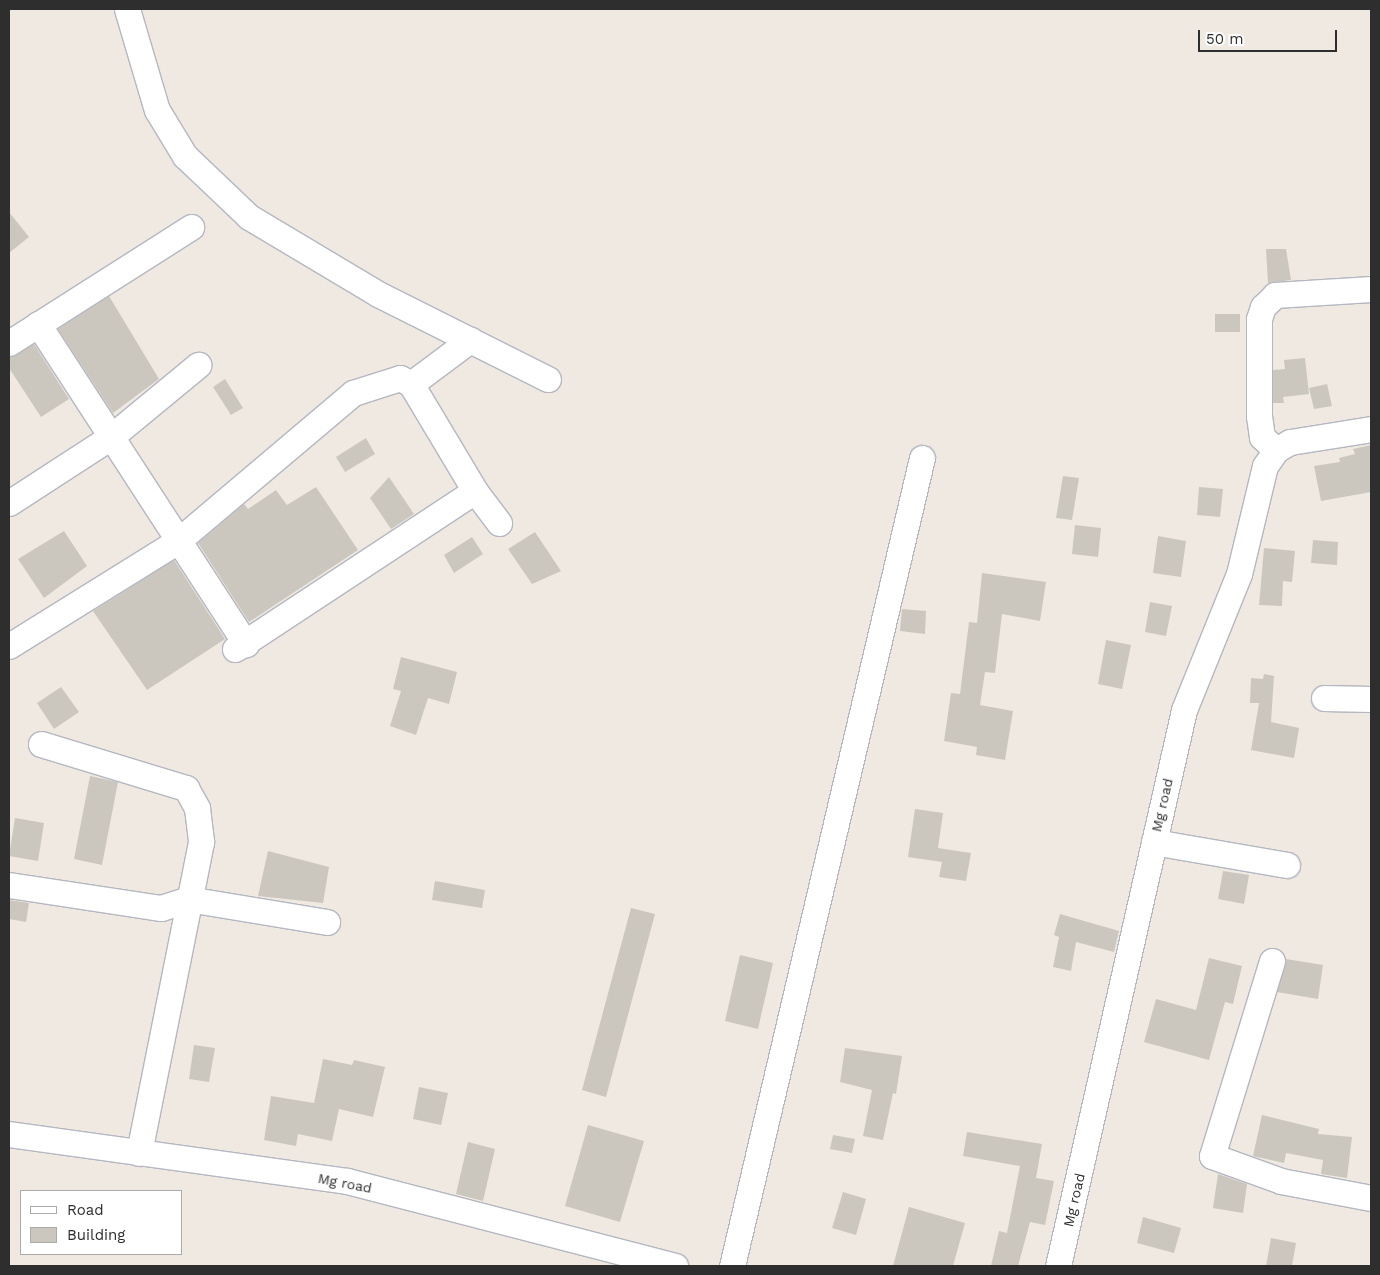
<!DOCTYPE html>
<html>
<head>
<meta charset="utf-8">
<style>
  body { margin:0 }
  #map { position:relative; width:1380px; height:1275px; overflow:hidden; background:#efe9e1; font-family:"Work Sans",sans-serif }
  div>[style] { position:absolute }
  .building>* { inset:0; background:#cbc7bf }
  .roads { filter:drop-shadow(1px 0 #b4b7c1) drop-shadow(-1px 0 #b4b7c1) drop-shadow(0 1px #b4b7c1) drop-shadow(0 -1px #b4b7c1) }
  .minor>* { height:25px; margin:-12.5px; padding:0 12.5px; transform-origin:12.5px; border-radius:12.5px; background:#fff }
  span { translate:-50% -50%; white-space:nowrap; text-align:center; line-height:1.15; -webkit-text-stroke:4px #fff; paint-order:stroke }
  .street-label { font-size:14px; color:#2e2e2e }
  .frame { position:absolute; inset:0; border:10px solid #2e2e2e; pointer-events:none }
  .legend { position:absolute; left:20px; top:1190px; width:162px; height:65px; box-sizing:border-box; background:#fff; border:1px solid #ababab; margin:0; padding:6px 9px; list-style:none; font-size:15px; color:#2e2e2e }
  .legend li { display:flex; align-items:center; gap:10px; height:25px }
  .legend b { width:25px; border:1px solid #ababab }
  .scale { position:absolute; left:1198px; top:30px; width:139px; height:22px; box-sizing:border-box; border:2px solid #2e2e2e; border-top:0; padding-left:6px; font-size:15px; line-height:18px; white-space:nowrap; color:#2e2e2e; -webkit-text-stroke:4px #fff; paint-order:stroke }
</style>
</head>
<body>
<div id="map">
  <div class="building">
    <div style="clip-path:polygon(9px 212px,29px 237px,9px 253px)"></div>
    <div style="clip-path:polygon(1266px 249px,1286px 249px,1291px 280px,1268px 283px)"></div>
    <div style="clip-path:polygon(109px 296px,159px 379px,113px 413px,58px 329px)"></div>
    <div style="clip-path:polygon(1215px 314px,1240px 314px,1240px 332px,1215px 332px)"></div>
    <div style="clip-path:polygon(34px 344px,69px 399px,41px 417px,9px 368px,9px 358px)"></div>
    <div style="clip-path:polygon(1305px 358px,1309px 394px,1283px 397px,1284px 403px,1273px 403px,1273px 370px,1285px 369px,1284px 360px)"></div>
    <div style="clip-path:polygon(225px 379px,243px 408px,231px 415px,213px 387px)"></div>
    <div style="clip-path:polygon(1327px 384px,1332px 406px,1314px 409px,1309px 388px)"></div>
    <div style="clip-path:polygon(366px 438px,375px 454px,345px 472px,336px 457px)"></div>
    <div style="clip-path:polygon(1371px 445px,1371px 492px,1321px 501px,1314px 466px,1340px 462px,1339px 458px,1355px 454px,1353px 449px)"></div>
    <div style="clip-path:polygon(1063px 476px,1079px 478px,1072px 520px,1056px 518px)"></div>
    <div style="clip-path:polygon(389px 477px,414px 514px,391px 529px,370px 498px)"></div>
    <div style="clip-path:polygon(316px 487px,358px 550px,249px 622px,198px 543px,244px 504px,248px 509px,276px 490px,287px 505px)"></div>
    <div style="clip-path:polygon(1199px 487px,1223px 489px,1220px 517px,1197px 515px)"></div>
    <div style="clip-path:polygon(1075px 525px,1101px 528px,1098px 557px,1072px 554px)"></div>
    <div style="clip-path:polygon(64px 531px,87px 566px,44px 598px,18px 559px)"></div>
    <div style="clip-path:polygon(535px 532px,561px 571px,532px 584px,508px 549px)"></div>
    <div style="clip-path:polygon(1158px 536px,1186px 541px,1181px 577px,1153px 573px)"></div>
    <div style="clip-path:polygon(472px 537px,483px 554px,454px 573px,444px 555px)"></div>
    <div style="clip-path:polygon(1313px 540px,1338px 542px,1337px 565px,1311px 563px)"></div>
    <div style="clip-path:polygon(1264px 548px,1295px 551px,1292px 582px,1283px 581px,1282px 606px,1259px 605px)"></div>
    <div style="clip-path:polygon(174px 560px,225px 639px,147px 690px,93px 611px)"></div>
    <div style="clip-path:polygon(982px 573px,1046px 582px,1040px 621px,1002px 614px,995px 673px,985px 672px,980px 705px,1013px 711px,1005px 760px,976px 755px,977px 747px,944px 741px,951px 693px,960px 694px,969px 622px,977px 623px)"></div>
    <div style="clip-path:polygon(1150px 602px,1172px 606px,1166px 636px,1145px 632px)"></div>
    <div style="clip-path:polygon(902px 609px,926px 611px,925px 634px,900px 631px)"></div>
    <div style="clip-path:polygon(1106px 640px,1131px 645px,1122px 689px,1098px 684px)"></div>
    <div style="clip-path:polygon(401px 657px,457px 672px,449px 704px,428px 698px,416px 735px,390px 726px,401px 691px,393px 689px)"></div>
    <div style="clip-path:polygon(1264px 674px,1274px 676px,1271px 722px,1299px 728px,1294px 758px,1251px 750px,1259px 703px,1250px 703px,1251px 678px,1263px 679px)"></div>
    <div style="clip-path:polygon(61px 687px,79px 712px,54px 729px,37px 703px)"></div>
    <div style="clip-path:polygon(90px 776px,118px 782px,102px 865px,74px 859px)"></div>
    <div style="clip-path:polygon(915px 809px,943px 813px,938px 848px,971px 853px,966px 881px,939px 877px,942px 862px,908px 857px)"></div>
    <div style="clip-path:polygon(15px 818px,44px 823px,38px 861px,9px 856px)"></div>
    <div style="clip-path:polygon(268px 851px,329px 867px,323px 903px,258px 896px)"></div>
    <div style="clip-path:polygon(1223px 871px,1249px 875px,1244px 904px,1218px 899px)"></div>
    <div style="clip-path:polygon(435px 881px,485px 890px,482px 908px,432px 900px)"></div>
    <div style="clip-path:polygon(9px 900px,29px 903px,26px 922px,9px 919px)"></div>
    <div style="clip-path:polygon(631px 908px,655px 914px,606px 1097px,582px 1090px)"></div>
    <div style="clip-path:polygon(1060px 914px,1119px 931px,1114px 952px,1076px 942px,1071px 971px,1053px 967px,1059px 937px,1054px 935px)"></div>
    <div style="clip-path:polygon(740px 955px,773px 963px,758px 1029px,725px 1021px)"></div>
    <div style="clip-path:polygon(1209px 958px,1242px 966px,1233px 1004px,1225px 1002px,1209px 1060px,1144px 1042px,1156px 999px,1196px 1010px)"></div>
    <div style="clip-path:polygon(1286px 959px,1323px 965px,1318px 999px,1277px 992px)"></div>
    <div style="clip-path:polygon(194px 1045px,215px 1048px,209px 1082px,189px 1079px)"></div>
    <div style="clip-path:polygon(845px 1048px,902px 1056px,896px 1094px,893px 1093px,883px 1140px,863px 1136px,872px 1090px,840px 1082px)"></div>
    <div style="clip-path:polygon(323px 1059px,352px 1065px,354px 1060px,385px 1067px,373px 1117px,339px 1109px,332px 1141px,298px 1134px,296px 1146px,264px 1140px,271px 1096px,314px 1103px)"></div>
    <div style="clip-path:polygon(419px 1087px,448px 1093px,441px 1125px,413px 1119px)"></div>
    <div style="clip-path:polygon(1262px 1115px,1319px 1129px,1318px 1134px,1352px 1137px,1347px 1178px,1321px 1174px,1323px 1160px,1286px 1153px,1284px 1163px,1253px 1156px)"></div>
    <div style="clip-path:polygon(588px 1125px,644px 1141px,620px 1222px,565px 1206px)"></div>
    <div style="clip-path:polygon(967px 1132px,1042px 1144px,1036px 1178px,1054px 1181px,1045px 1225px,1030px 1222px,1018px 1266px,991px 1266px,999px 1231px,1007px 1233px,1020px 1166px,963px 1156px)"></div>
    <div style="clip-path:polygon(833px 1135px,855px 1139px,852px 1153px,830px 1149px)"></div>
    <div style="clip-path:polygon(468px 1142px,495px 1149px,483px 1201px,456px 1194px)"></div>
    <div style="clip-path:polygon(1218px 1174px,1247px 1184px,1243px 1213px,1213px 1208px)"></div>
    <div style="clip-path:polygon(843px 1192px,866px 1199px,856px 1235px,832px 1228px)"></div>
    <div style="clip-path:polygon(909px 1207px,965px 1223px,953px 1266px,893px 1266px)"></div>
    <div style="clip-path:polygon(1143px 1217px,1181px 1228px,1174px 1253px,1137px 1243px)"></div>
    <div style="clip-path:polygon(1271px 1238px,1296px 1243px,1292px 1266px,1266px 1266px)"></div>
  </div>
  <div class="roads">
    <div class="minor">
      <div style="left:127px;top:9px;width:105px;rotate:73.5deg"></div>
      <div style="left:157px;top:110px;width:54px;rotate:58.7deg"></div>
      <div style="left:185px;top:156px;width:88px;rotate:43.6deg"></div>
      <div style="left:249px;top:217px;width:150px;rotate:30.8deg"></div>
      <div style="left:378px;top:294px;width:190px;rotate:26.6deg"></div>
      <div style="left:38px;top:324px;width:382px;rotate:57deg"></div>
      <div style="left:9px;top:343px;width:216px;rotate:-32.5deg"></div>
      <div style="left:411px;top:384px;width:125px;rotate:59.1deg"></div>
      <div style="left:475px;top:491px;width:40px;rotate:53deg"></div>
      <div style="left:1276px;top:450px;width:19px;rotate:-137deg"></div>
      <div style="left:1262px;top:437px;width:21px;rotate:-98deg"></div>
      <div style="left:1259px;top:416px;width:97px;rotate:-90deg"></div>
      <div style="left:1259px;top:319px;width:13px;rotate:-72deg"></div>
      <div style="left:1263px;top:307px;width:17px;rotate:-45deg"></div>
      <div style="left:1275px;top:295px;width:96px;rotate:-3.6deg"></div>
      <div style="left:9px;top:503px;width:123px;rotate:-33deg"></div>
      <div style="left:112px;top:436px;width:112px;rotate:-39.5deg"></div>
      <div style="left:9px;top:646px;width:200px;rotate:-31.9deg"></div>
      <div style="left:179px;top:540px;width:228px;rotate:-40.2deg"></div>
      <div style="left:353px;top:393px;width:49px;rotate:-17.7deg"></div>
      <div style="left:400px;top:378px;width:13px;rotate:29deg"></div>
      <div style="left:411px;top:384px;width:74px;rotate:-36.7deg"></div>
      <div style="left:235px;top:649px;width:287px;rotate:-33.4deg"></div>
      <div style="left:1324px;top:698px;width:47px;rotate:1.2deg"></div>
      <div style="left:41px;top:744px;width:152px;rotate:16.9deg"></div>
      <div style="left:186px;top:788px;width:23px;rotate:61deg"></div>
      <div style="left:197px;top:808px;width:34px;rotate:83deg"></div>
      <div style="left:201px;top:842px;width:317px;rotate:101.3deg"></div>
      <div style="left:1154px;top:842px;width:135px;rotate:9.8deg"></div>
      <div style="left:9px;top:885px;width:154px;rotate:8.6deg"></div>
      <div style="left:161px;top:908px;width:28px;rotate:-18deg"></div>
      <div style="left:188px;top:899px;width:141px;rotate:9.4deg"></div>
      <div style="left:1272px;top:961px;width:204px;rotate:107.1deg"></div>
      <div style="left:1212px;top:1156px;width:73px;rotate:19.9deg"></div>
      <div style="left:1281px;top:1181px;width:92px;rotate:10.7deg"></div>
      <div style="left:9px;top:1134px;width:341px;rotate:7.9deg"></div>
      <div style="left:347px;top:1181px;width:339px;rotate:14.5deg"></div>
      <div style="left:732px;top:1266px;width:830px;rotate:-76.77deg"></div>
      <div style="left:1058px;top:1266px;width:570px;rotate:-77.23deg"></div>
      <div style="left:1184px;top:710px;width:147px;rotate:-68deg"></div>
      <div style="left:1239px;top:574px;width:111px;rotate:-76.5deg"></div>
      <div style="left:1265px;top:466px;width:19px;rotate:-55deg"></div>
      <div style="left:1276px;top:450px;width:16px;rotate:-30deg"></div>
      <div style="left:1290px;top:442px;width:82px;rotate:-9.1deg"></div>
    </div>
  </div>
  <div class="street-label">
    <span style="left:1162px;top:805px;rotate:-77deg">Mg road</span>
    <span style="left:345px;top:1183px;rotate:11deg">Mg road</span>
    <span style="left:1074px;top:1200px;rotate:-77deg">Mg road</span>
  </div>
  <div class="frame"></div>
  <ul class="legend">
  <li><b style="height:6px;background:#fff"></b>Road</li>
  <li><b style="height:14px;background:#cbc7bf"></b>Building</li>
  </ul>
  <div class="scale">50 m</div>
</div>
</body>
</html>
